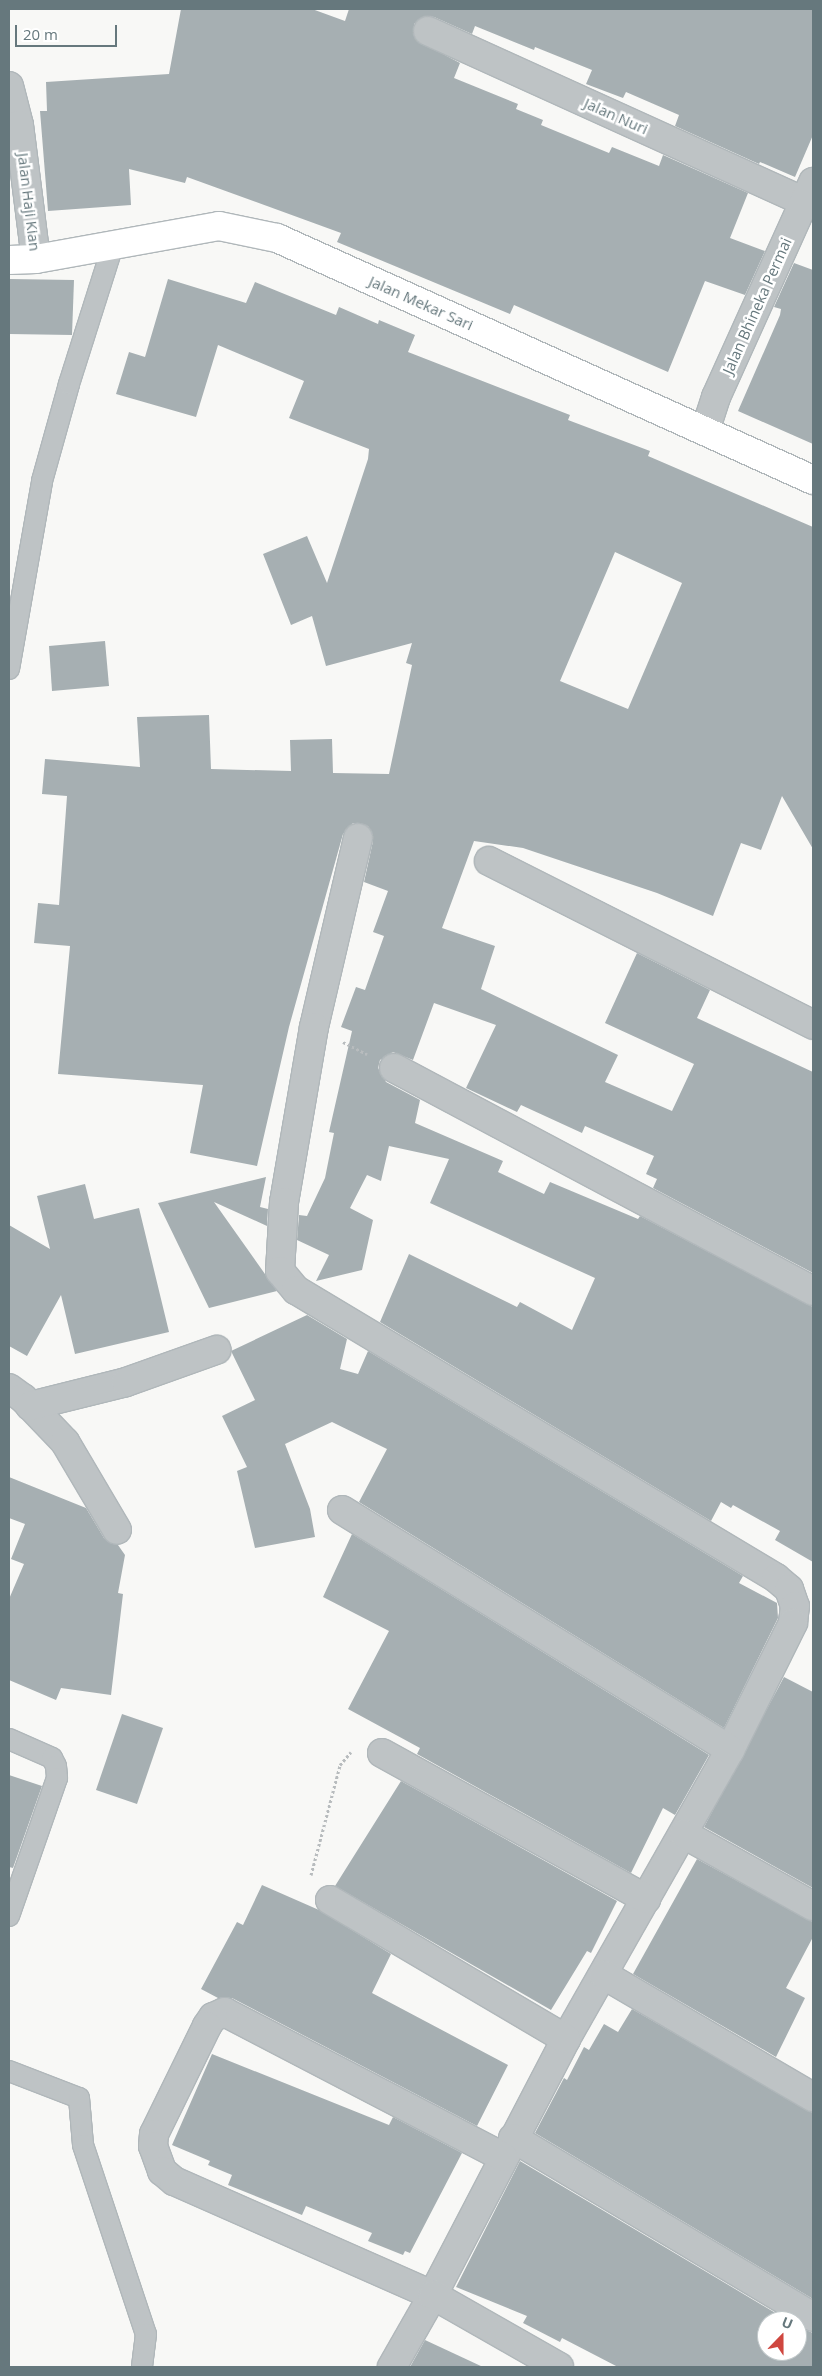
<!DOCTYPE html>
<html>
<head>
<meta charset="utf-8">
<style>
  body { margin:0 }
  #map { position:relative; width:822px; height:2376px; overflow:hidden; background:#f8f8f6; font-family:"Open Sans",sans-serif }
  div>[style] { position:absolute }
  .building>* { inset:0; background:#a6afb2 }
  .path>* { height:3px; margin-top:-1.5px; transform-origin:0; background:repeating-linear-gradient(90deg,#b8bcbe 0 2.5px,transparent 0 5px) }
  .roads { filter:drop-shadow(1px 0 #b0b7ba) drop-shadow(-1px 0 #b0b7ba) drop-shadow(0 1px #b0b7ba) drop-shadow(0 -1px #b0b7ba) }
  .lane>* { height:20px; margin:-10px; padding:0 10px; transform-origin:10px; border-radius:10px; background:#bec3c5 }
  .street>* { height:28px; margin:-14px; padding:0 14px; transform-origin:14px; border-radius:14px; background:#bec3c5 }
  .secondary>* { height:28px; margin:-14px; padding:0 14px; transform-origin:14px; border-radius:14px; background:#fff }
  span { translate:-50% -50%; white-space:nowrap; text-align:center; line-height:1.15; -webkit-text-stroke:5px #fff; paint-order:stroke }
  .street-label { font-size:15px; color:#66787d }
  .frame { position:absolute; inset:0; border:10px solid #66787d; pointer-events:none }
  .north { position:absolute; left:757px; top:2311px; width:50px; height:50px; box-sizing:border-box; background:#fff; border:1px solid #c2c9cb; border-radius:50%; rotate:22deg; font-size:14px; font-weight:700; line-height:20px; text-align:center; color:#66787d }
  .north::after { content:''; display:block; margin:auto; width:18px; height:22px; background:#cf473f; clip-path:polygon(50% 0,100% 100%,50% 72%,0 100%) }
  .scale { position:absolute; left:15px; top:25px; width:102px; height:22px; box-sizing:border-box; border:2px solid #66787d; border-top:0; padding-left:6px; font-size:15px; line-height:18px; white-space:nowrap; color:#66787d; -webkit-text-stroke:4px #fff; paint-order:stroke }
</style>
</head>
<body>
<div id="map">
  <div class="building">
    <div style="clip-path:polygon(181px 9px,312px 9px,345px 21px,349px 9px,813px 9px,813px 135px,795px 177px,760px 162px,759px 164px,675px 126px,679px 115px,626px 92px,623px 98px,586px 84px,592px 70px,535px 47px,534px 50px,475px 26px,472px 34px,434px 17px,426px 16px,414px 24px,416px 40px,460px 63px,454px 78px,518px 104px,516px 109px,543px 120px,541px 125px,609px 153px,612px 147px,659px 166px,663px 155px,748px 193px,730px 238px,765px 251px,745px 295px,705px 281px,668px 372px,514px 305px,510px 314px,337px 242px,341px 233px,187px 177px,185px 183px,129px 169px,131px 205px,48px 211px,40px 111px,47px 111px,46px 82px,169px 74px)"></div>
    <div style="clip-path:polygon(794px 263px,813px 270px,813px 444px,738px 411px,780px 315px,781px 309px,774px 307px)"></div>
    <div style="clip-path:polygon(9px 279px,74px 280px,72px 335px,9px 334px)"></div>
    <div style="clip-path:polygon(evenodd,168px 279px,246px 303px,255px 282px,336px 315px,339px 307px,378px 324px,379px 320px,415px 335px,408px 352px,570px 415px,568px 420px,650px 451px,648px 456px,813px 527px,813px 849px,782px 796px,761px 850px,741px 843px,713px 916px,657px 893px,523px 848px,474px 841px,442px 928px,495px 946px,481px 989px,618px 1055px,605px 1082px,672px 1111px,694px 1064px,605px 1023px,637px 953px,710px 990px,697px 1018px,813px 1072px,813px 1273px,653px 1188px,657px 1179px,646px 1174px,654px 1156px,585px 1126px,582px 1133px,521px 1105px,517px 1112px,466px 1088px,496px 1025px,434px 1003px,413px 1060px,393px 1052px,380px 1060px,378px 1068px,386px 1082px,420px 1100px,415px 1123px,503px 1161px,498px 1172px,544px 1194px,550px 1182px,638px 1219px,640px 1216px,813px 1307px,813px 1562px,775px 1540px,780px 1531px,733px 1505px,731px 1508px,721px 1502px,711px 1521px,380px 1322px,409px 1254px,517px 1307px,520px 1302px,572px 1330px,595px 1278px,430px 1203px,449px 1159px,389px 1146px,381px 1181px,367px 1175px,350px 1208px,373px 1220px,362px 1270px,316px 1281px,329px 1255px,297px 1240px,299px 1215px,307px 1216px,325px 1178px,334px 1133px,329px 1132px,352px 1031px,341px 1027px,356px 987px,365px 990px,384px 936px,373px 932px,388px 891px,364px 882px,373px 841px,368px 826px,353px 823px,343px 834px,289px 1027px,257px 1166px,190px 1153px,203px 1085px,58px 1074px,70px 946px,34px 943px,38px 903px,59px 905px,67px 796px,42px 794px,45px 759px,140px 767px,137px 717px,209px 715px,211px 769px,291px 771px,290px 740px,332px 739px,333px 773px,389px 774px,412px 665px,406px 663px,412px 643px,326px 666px,312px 616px,291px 625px,263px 554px,307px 536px,327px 583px,368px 459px,369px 449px,289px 418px,304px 381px,218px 345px,196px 417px,116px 394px,129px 352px,145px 357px,168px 279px,615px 552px,682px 583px,628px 709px,560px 681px,615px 552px)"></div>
    <div style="clip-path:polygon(105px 641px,109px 686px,52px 691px,49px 646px)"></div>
    <div style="clip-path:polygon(266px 1177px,260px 1207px,268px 1209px,267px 1226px,214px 1202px,277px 1291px,209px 1308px,158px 1203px)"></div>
    <div style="clip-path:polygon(85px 1184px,94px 1219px,139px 1208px,169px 1332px,75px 1354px,61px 1295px,27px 1356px,9px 1346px,9px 1225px,50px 1249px,37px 1196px)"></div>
    <div style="clip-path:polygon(307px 1315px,347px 1339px,340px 1369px,358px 1374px,368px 1351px,743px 1576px,739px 1583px,777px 1603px,778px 1618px,724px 1728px,359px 1502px,387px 1449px,332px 1422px,285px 1444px,310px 1509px,315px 1537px,255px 1548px,237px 1471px,247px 1467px,222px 1416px,255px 1400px,231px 1351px)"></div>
    <div style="clip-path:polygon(9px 1477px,86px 1508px,104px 1538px,118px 1545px,125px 1555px,118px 1593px,123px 1594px,111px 1695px,61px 1688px,56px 1700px,9px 1680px,9px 1599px,24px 1564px,11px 1559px,25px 1524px,9px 1518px)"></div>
    <div style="clip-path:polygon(352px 1534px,709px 1755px,675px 1815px,663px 1808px,631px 1873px,417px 1754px,420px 1748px,348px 1709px,389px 1631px,323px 1597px)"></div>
    <div style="clip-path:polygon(784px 1677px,813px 1692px,813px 1888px,704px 1827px)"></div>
    <div style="clip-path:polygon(122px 1714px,163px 1728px,137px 1804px,96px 1790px)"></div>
    <div style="clip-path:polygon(9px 1775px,42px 1786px,13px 1868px,9px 1867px)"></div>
    <div style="clip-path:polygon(401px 1781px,617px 1901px,591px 1953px,587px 1951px,551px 2010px,335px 1886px)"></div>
    <div style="clip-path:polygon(697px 1859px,813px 1922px,813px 1937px,786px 1988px,805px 1998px,776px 2057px,633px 1974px)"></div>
    <div style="clip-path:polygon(262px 1885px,319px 1910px,391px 1954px,372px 1993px,508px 2065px,477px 2126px,232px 1998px,218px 1998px,201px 1989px,237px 1922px,243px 1925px)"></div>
    <div style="clip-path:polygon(632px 2009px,813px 2113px,813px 2299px,535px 2133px,564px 2078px,567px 2080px,584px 2047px,589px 2050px,604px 2024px,618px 2032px)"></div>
    <div style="clip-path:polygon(212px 2054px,389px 2125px,393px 2117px,462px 2153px,410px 2253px,405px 2251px,403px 2255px,368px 2241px,372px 2233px,306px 2206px,302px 2215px,228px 2185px,232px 2175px,208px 2165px,210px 2161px,172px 2145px)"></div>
    <div style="clip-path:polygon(520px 2161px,789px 2321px,767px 2321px,767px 2351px,797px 2351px,797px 2326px,813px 2333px,813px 2367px,618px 2367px,562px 2338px,560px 2342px,523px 2323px,527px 2316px,456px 2287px)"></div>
    <div style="clip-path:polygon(425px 2340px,483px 2367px,410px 2367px)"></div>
  </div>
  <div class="path">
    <div style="left:343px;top:1042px;width:27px;rotate:27deg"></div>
    <div style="left:311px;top:1875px;width:114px;rotate:-75.2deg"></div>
    <div style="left:340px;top:1765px;width:17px;rotate:-50deg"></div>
  </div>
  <div class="roads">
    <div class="lane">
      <div style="left:9px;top:669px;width:191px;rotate:-80deg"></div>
      <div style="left:42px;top:481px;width:101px;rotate:-74.4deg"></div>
      <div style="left:69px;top:384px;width:146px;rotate:-72.4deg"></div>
      <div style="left:9px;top:1739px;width:47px;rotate:23.8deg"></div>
      <div style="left:52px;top:1758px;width:9px;rotate:63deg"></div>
      <div style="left:56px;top:1766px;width:12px;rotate:85deg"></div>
      <div style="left:57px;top:1778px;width:146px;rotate:109.2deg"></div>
      <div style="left:9px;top:2071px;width:75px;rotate:21.1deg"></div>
      <div style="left:79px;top:2098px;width:47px;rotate:85.1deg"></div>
      <div style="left:83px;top:2145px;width:199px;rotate:71.6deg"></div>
      <div style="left:146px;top:2334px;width:33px;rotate:97deg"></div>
    </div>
    <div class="street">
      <div style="left:428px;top:31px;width:423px;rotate:24.4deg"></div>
      <div style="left:9px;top:86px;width:40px;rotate:75.6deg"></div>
      <div style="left:19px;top:125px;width:135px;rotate:82.8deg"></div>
      <div style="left:705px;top:431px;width:36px;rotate:-72deg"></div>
      <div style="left:716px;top:397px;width:236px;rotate:-65.7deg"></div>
      <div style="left:358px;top:838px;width:194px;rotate:103.1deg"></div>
      <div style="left:314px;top:1027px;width:178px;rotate:99.7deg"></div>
      <div style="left:284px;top:1202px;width:69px;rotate:93.3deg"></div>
      <div style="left:280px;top:1271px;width:25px;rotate:50deg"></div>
      <div style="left:296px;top:1290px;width:560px;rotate:30.96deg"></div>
      <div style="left:776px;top:1578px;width:17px;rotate:40deg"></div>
      <div style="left:789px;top:1589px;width:18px;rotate:71deg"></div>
      <div style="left:795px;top:1606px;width:17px;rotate:97deg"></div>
      <div style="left:793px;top:1623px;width:142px;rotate:116.4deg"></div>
      <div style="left:730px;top:1750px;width:332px;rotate:119.6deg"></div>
      <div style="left:566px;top:2039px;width:288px;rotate:117.5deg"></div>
      <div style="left:433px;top:2295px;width:83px;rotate:119.7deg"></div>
      <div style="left:489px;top:861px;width:363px;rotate:26.8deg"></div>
      <div style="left:394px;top:1068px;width:475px;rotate:28deg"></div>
      <div style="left:9px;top:1388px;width:17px;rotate:36deg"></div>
      <div style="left:23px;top:1398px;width:61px;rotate:46.3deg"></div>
      <div style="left:65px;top:1442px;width:102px;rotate:59.4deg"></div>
      <div style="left:30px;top:1406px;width:99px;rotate:-14deg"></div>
      <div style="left:126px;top:1382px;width:96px;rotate:-19.6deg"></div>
      <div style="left:342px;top:1510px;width:456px;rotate:31.7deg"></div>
      <div style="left:382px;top:1753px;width:302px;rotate:28.9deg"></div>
      <div style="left:684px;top:1834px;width:148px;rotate:29.2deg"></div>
      <div style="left:330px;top:1900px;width:274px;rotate:30.5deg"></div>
      <div style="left:604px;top:1975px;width:242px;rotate:30.3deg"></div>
      <div style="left:513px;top:2138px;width:349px;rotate:30.8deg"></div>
      <div style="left:503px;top:2157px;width:314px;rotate:-152.5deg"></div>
      <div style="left:225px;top:2012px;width:13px;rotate:157deg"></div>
      <div style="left:213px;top:2017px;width:11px;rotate:124deg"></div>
      <div style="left:207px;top:2026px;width:120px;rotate:116.1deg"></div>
      <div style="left:154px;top:2134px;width:12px;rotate:95deg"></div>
      <div style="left:153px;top:2146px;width:27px;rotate:70deg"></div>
      <div style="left:162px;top:2171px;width:16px;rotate:40deg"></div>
      <div style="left:174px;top:2181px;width:283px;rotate:23.8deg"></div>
      <div style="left:433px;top:2295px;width:145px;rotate:29.7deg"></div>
    </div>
    <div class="secondary">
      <div style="left:9px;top:260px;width:27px;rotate:-2deg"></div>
      <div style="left:36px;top:259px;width:186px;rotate:-10.2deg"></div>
      <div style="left:219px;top:226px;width:59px;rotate:11.7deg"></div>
      <div style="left:277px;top:238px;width:588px;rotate:24.3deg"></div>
    </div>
  </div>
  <div class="street-label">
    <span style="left:616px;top:116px;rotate:24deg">Jalan Nuri</span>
    <span style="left:29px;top:202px;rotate:83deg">Jalan Haji Kian</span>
    <span style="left:421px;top:303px;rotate:24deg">Jalan Mekar Sari</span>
    <span style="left:757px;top:306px;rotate:-66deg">Jalan Bhineka Permai</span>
  </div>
  <div class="frame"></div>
  <div class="north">U</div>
  <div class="scale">20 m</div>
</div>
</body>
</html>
